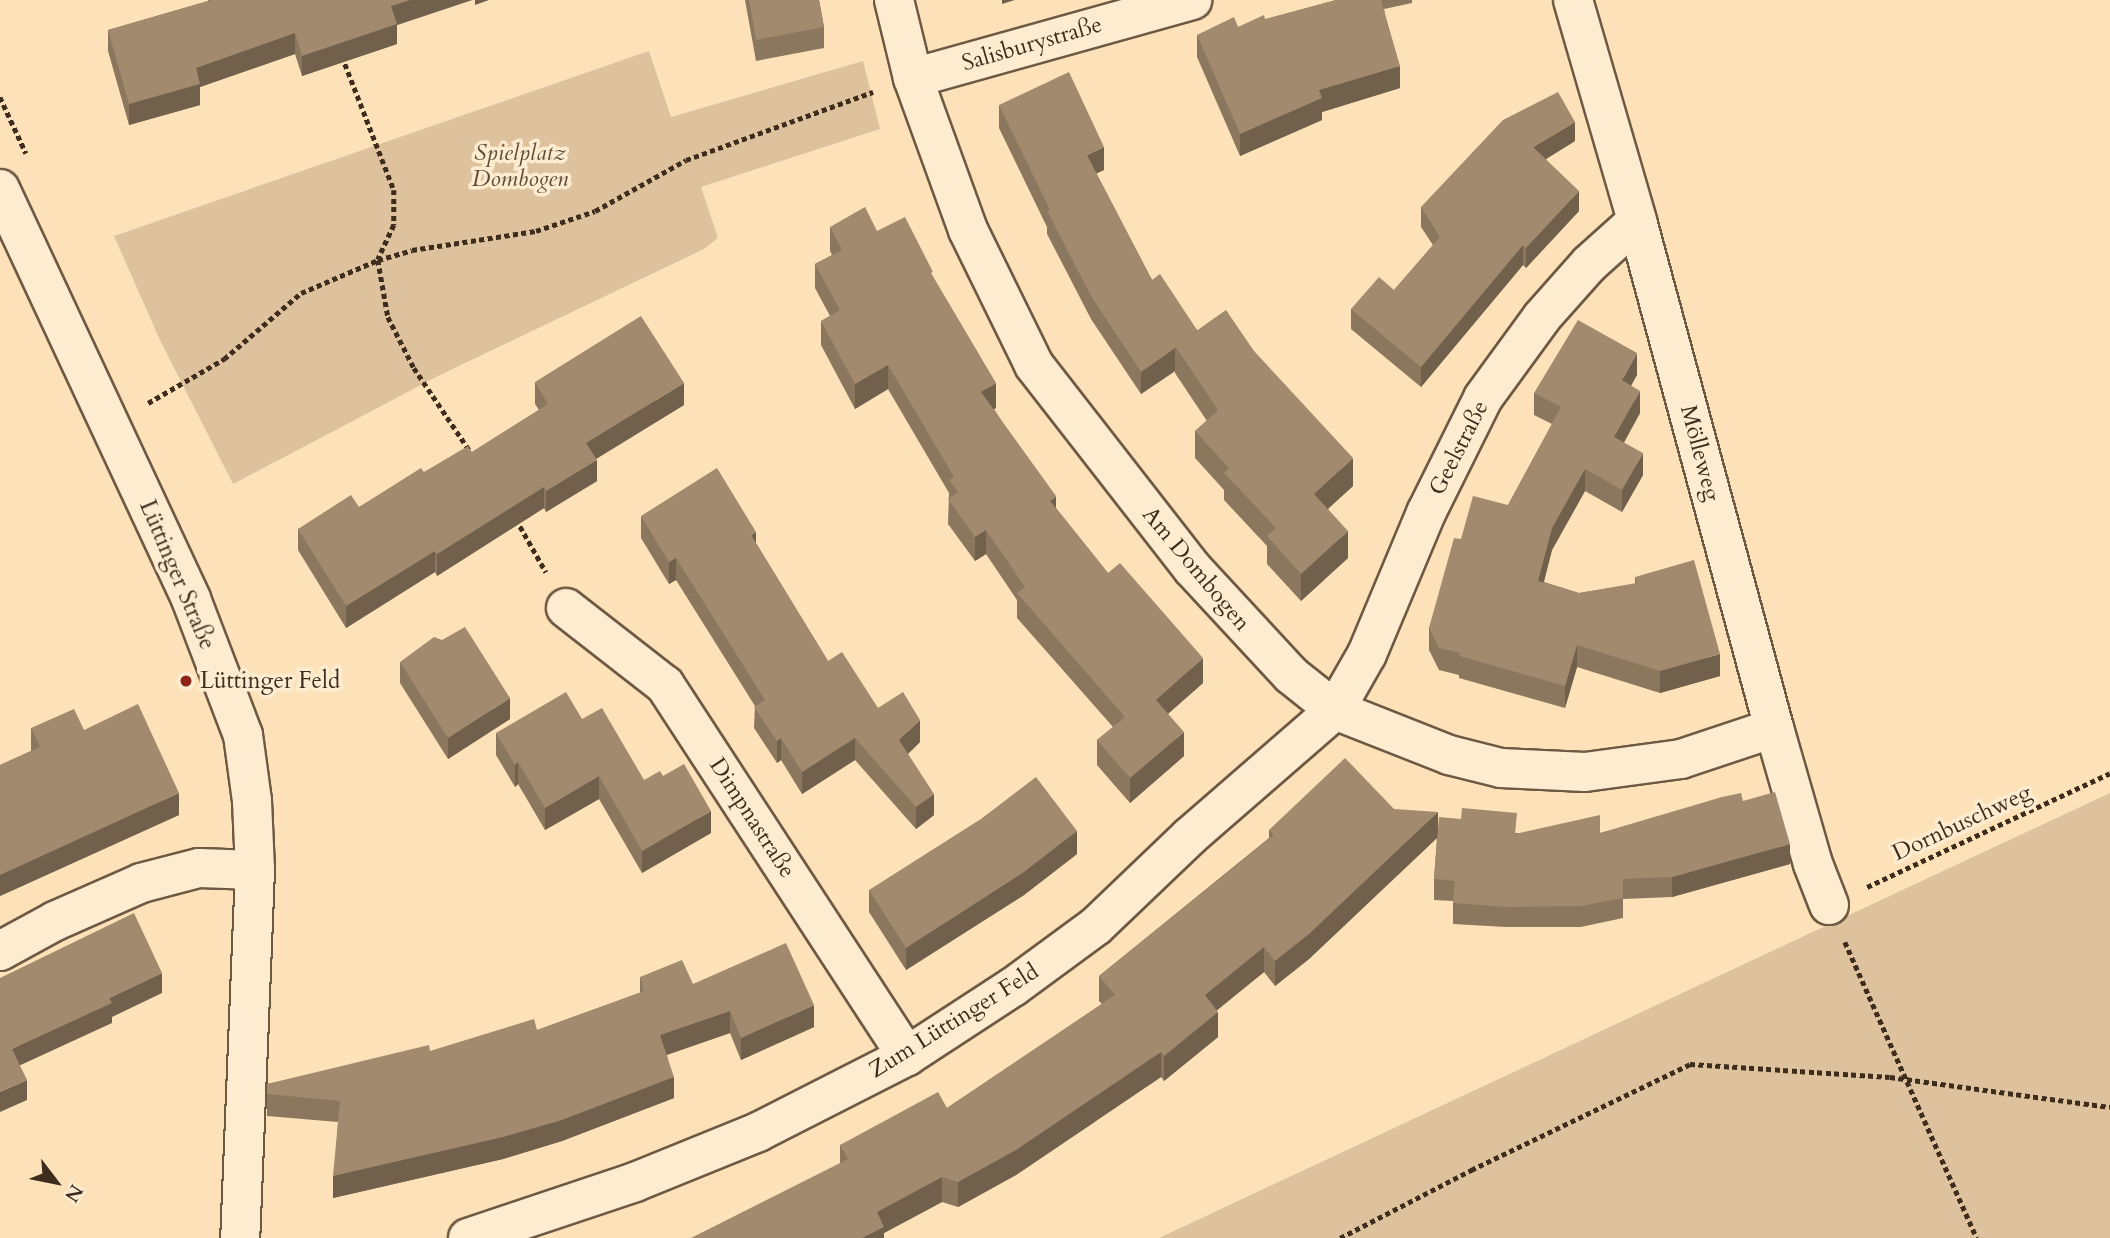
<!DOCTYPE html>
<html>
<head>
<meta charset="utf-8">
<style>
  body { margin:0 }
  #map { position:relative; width:2110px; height:1238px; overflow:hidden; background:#fde1b8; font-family:Cardo,serif }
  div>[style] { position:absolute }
  .green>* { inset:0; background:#ddc29d }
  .path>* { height:4.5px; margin-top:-2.25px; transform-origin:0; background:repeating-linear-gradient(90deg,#3e2c1c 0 5px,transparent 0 8.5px) }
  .roads { filter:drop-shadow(2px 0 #6e5943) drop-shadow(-2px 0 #6e5943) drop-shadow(0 2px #6e5943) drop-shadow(0 -2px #6e5943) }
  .street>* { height:38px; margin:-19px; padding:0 19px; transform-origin:19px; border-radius:19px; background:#feecd1 }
  .wall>* { inset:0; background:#8a775e }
  .shaded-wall>* { inset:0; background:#71614c }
  .building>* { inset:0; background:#a18a6d }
  .dots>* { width:19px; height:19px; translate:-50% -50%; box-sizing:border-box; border:4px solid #feecd1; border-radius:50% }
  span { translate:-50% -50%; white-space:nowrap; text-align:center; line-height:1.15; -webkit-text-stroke:7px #feecd1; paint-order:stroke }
  .street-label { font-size:23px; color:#3e2c1c }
  .park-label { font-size:23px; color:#5e4a36; font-style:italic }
  .poi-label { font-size:23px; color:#3e2c1c }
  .left { translate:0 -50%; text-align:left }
  .north { position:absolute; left:21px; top:1147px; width:70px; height:70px; -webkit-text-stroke:5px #feecd1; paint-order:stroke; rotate:122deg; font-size:19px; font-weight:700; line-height:28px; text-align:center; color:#3e2c1c }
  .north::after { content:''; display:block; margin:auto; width:24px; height:32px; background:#3e2c1c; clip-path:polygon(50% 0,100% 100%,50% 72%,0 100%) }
</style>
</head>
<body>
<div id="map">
  <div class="green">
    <div style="clip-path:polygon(649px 51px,671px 117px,863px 61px,880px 129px,701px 187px,718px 238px,704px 249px,440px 375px,233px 484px,160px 340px,114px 236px)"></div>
    <div style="clip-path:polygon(2110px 793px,2110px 1238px,1159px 1238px,1881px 900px)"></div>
  </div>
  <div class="path">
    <div style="left:342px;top:56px;width:144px;rotate:68.8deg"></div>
    <div style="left:394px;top:190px;width:35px;rotate:90deg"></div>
    <div style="left:394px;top:225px;width:38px;rotate:115deg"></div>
    <div style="left:378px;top:260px;width:58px;rotate:80deg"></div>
    <div style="left:388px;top:317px;width:57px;rotate:63deg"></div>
    <div style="left:414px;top:368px;width:100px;rotate:56deg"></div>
    <div style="left:0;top:97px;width:62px;rotate:65.1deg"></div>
    <div style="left:148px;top:403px;width:88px;rotate:-30.1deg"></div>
    <div style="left:224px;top:359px;width:101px;rotate:-40.6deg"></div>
    <div style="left:301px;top:293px;width:84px;rotate:-23.2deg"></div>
    <div style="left:378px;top:260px;width:35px;rotate:-16deg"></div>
    <div style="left:412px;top:250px;width:125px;rotate:-8.7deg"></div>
    <div style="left:536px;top:231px;width:62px;rotate:-18.7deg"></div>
    <div style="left:595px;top:211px;width:104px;rotate:-29.3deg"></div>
    <div style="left:686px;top:160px;width:199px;rotate:-20deg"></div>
    <div style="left:516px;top:519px;width:61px;rotate:60.5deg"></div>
    <div style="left:1867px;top:887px;width:268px;rotate:-25.1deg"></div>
    <div style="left:1845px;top:942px;width:324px;rotate:66deg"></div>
    <div style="left:1340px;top:1238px;width:148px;rotate:-27.4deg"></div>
    <div style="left:1471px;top:1170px;width:243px;rotate:-25.8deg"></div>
    <div style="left:1690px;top:1064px;width:200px;rotate:3.7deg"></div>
    <div style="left:1890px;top:1077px;width:222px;rotate:7.8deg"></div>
  </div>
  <div class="roads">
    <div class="street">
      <div style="left:894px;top:0;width:80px;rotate:76.3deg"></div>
      <div style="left:913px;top:78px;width:162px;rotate:70.1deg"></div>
      <div style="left:968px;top:230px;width:150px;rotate:63.9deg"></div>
      <div style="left:1034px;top:365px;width:257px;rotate:52.1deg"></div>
      <div style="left:1192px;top:568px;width:146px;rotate:47.2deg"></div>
      <div style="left:1291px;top:675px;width:56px;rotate:38.5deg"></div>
      <div style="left:1335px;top:710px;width:123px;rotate:21.5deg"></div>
      <div style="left:1449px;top:755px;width:54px;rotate:14deg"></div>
      <div style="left:1501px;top:768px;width:84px;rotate:2.7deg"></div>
      <div style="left:1585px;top:772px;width:97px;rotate:-7.7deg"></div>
      <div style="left:1681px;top:759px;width:98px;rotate:-18.4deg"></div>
      <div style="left:1573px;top:0;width:230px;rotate:73.8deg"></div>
      <div style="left:1637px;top:221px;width:525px;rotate:74.88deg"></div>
      <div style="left:1774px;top:728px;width:141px;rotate:74deg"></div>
      <div style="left:1813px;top:864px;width:44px;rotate:68.7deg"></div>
      <div style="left:913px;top:78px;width:290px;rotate:-15.6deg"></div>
      <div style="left:0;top:189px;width:452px;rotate:65deg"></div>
      <div style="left:191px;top:599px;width:146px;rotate:69.1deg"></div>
      <div style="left:243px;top:735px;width:67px;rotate:82.2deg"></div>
      <div style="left:252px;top:801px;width:69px;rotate:87.5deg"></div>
      <div style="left:255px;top:870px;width:368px;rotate:92.3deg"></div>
      <div style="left:566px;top:608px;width:125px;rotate:37.9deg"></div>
      <div style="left:665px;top:685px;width:443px;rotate:56.9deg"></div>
      <div style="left:0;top:951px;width:63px;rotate:-28.6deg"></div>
      <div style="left:55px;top:921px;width:94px;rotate:-23.8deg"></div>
      <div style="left:141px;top:883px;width:60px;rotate:-14.5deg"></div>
      <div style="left:199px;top:868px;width:56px;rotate:2deg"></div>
      <div style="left:468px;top:1238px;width:176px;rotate:-18.5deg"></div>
      <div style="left:635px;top:1182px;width:133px;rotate:-22.1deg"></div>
      <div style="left:758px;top:1132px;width:167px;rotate:-27deg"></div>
      <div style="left:907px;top:1056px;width:126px;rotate:-33.1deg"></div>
      <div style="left:1013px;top:987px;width:103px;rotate:-36.3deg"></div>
      <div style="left:1096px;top:926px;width:129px;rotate:-43.7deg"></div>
      <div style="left:1189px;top:837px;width:194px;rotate:-41deg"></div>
      <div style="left:1335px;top:710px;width:64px;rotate:-60.3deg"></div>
      <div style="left:1367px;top:654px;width:153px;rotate:-67.3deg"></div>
      <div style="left:1426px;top:513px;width:128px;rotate:-63.6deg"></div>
      <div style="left:1483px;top:398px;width:100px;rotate:-53.9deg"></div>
      <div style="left:1542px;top:317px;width:71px;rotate:-48.4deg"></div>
      <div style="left:1589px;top:264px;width:64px;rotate:-41.9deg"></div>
    </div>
  </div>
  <div class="wall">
    <div style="clip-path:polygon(208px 0,472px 0,397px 25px,397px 44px,302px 76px,295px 54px,200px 87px,200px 105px,129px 125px,108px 51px,108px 30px,208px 1px)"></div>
    <div style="clip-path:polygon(745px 0,819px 0,824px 27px,824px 48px,756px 61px)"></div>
    <div style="clip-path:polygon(1336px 0,1412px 0,1412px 3px,1384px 9px,1400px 88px,1322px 112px,1322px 120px,1240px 156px,1197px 57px,1197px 35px,1238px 27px)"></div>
    <div style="clip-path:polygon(999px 105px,1104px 170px,1096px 173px,1152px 280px,1197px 330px,1254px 351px,1353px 486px,1328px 509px,1348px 558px,1301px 601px,1267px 564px,1267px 546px,1224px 500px,1224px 490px,1195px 458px,1195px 431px,1207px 421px,1175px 373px,1175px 371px,1141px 394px,1091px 319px,1047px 234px,1047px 227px,999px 128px)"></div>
    <div style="clip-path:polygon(1575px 141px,1546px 159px,1579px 211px,1526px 268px,1523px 265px,1421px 387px,1351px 329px,1351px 309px,1394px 290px,1433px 245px,1421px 227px,1421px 207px)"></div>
    <div style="clip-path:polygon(830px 227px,877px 231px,933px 277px,996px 408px,994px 409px,1056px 508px,1108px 573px,1203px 683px,1168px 714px,1184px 756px,1130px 803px,1097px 765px,1097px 740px,1113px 727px,1017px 618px,1017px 600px,986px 554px,975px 561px,948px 524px,949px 493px,888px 389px,855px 409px,821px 345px,821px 321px,830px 316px,815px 288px,815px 264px,832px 255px,830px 251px)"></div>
    <div style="clip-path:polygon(1637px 375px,1631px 385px,1640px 413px,1624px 443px,1643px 475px,1622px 512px,1585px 491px,1552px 550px,1544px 582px,1579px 593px,1635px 584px,1635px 577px,1720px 676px,1660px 693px,1577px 667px,1565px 708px,1459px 678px,1459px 675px,1439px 670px,1429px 650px,1429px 628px,1461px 539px,1508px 505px,1552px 424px,1534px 415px,1534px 393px)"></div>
    <div style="clip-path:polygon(535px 382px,684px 405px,596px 459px,597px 481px,546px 512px,544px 508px,437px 576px,435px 572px,346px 628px,298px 550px,298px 529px,359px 507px,424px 472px,472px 452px,539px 410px,535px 404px)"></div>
    <div style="clip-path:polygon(641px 516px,756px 543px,828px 661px,878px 708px,920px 742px,908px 754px,934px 815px,916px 829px,855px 760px,802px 794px,781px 760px,777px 763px,754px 728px,755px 706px,676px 580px,669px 584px,641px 538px)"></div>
    <div style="clip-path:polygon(400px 662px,510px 719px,448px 759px,400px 683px)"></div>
    <div style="clip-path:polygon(31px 728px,84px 730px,179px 815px,0 896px,0 765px,31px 751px)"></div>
    <div style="clip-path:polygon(496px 733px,644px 780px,663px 776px,711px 833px,642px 873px,599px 799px,545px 830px,518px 784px,515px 787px,496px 755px)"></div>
    <div style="clip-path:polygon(1743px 801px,1790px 864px,1672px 897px,1623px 899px,1623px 918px,1581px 927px,1506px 927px,1453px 924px,1453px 901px,1434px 900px,1434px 879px,1437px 838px,1309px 959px,1275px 986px,1264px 972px,1217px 1010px,1218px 1037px,1164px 1081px,1161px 1077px,1016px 1175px,958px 1207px,942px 1202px,884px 1233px,884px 1238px,840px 1163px,840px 1145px,947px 1108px,1102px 1004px,1099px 1001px,1099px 976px,1269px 838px,1269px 830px,1394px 809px,1438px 830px,1517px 833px,1600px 833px)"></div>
    <div style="clip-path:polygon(1077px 854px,1024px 895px,906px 970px,869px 912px,869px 890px)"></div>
    <div style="clip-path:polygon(640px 977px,693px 984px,814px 1027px,741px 1060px,730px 1033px,667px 1055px,674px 1098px,562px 1141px,503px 1159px,333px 1198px,338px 1122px,267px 1116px,267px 1084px,537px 1030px,640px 993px)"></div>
  </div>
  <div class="shaded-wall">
    <div style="clip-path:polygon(410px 0,472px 0,397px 25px,397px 44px,302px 76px,302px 56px,391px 6px)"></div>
    <div style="clip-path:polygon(475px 0,489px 0,475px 5px)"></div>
    <div style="clip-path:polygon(1002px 0,1015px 0,1002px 4px)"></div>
    <div style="clip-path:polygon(295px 33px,295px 54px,200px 87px,200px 105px,129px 125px,129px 104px,196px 68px)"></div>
    <div style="clip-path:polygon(1400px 66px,1400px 88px,1322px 112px,1322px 120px,1240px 156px,1240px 134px,1319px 90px)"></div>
    <div style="clip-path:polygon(1575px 122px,1575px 141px,1533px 167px,1533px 147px)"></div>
    <div style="clip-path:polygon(1104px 147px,1104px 170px,1087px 178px,1087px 155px)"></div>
    <div style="clip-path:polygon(1579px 191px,1579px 211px,1526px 268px,1526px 248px)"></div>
    <div style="clip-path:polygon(1523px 245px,1523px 265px,1421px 387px,1421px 367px)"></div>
    <div style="clip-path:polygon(1175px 348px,1175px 371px,1141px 394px,1141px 372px)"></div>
    <div style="clip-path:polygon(1637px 353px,1637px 375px,1622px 402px,1622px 380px)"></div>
    <div style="clip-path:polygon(888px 365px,888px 389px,855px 409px,855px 384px)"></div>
    <div style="clip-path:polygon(684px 383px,684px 405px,586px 465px,586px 443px)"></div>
    <div style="clip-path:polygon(996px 383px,996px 408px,981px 416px,981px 392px)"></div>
    <div style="clip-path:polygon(1640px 391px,1640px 413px,1614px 459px,1614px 437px)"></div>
    <div style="clip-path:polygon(1643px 453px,1643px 475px,1622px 512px,1622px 490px)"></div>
    <div style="clip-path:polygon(1353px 458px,1353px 486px,1314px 521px,1314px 494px)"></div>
    <div style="clip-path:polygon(597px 460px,597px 481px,546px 512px,546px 491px)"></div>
    <div style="clip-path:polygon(1585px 469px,1585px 491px,1552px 550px,1538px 603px,1538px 581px,1552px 528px)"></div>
    <div style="clip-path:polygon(544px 487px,544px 508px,437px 576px,437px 554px)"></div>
    <div style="clip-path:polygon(1056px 496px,1056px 521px,1050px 501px)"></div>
    <div style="clip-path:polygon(986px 530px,986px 554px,975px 561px,975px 537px)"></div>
    <div style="clip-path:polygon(1348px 531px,1348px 558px,1301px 601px,1301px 574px)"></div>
    <div style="clip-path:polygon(756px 532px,756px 554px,751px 535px)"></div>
    <div style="clip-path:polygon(435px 551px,435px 572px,346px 628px,346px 606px)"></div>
    <div style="clip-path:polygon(676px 558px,676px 580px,669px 584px,669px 562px)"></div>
    <div style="clip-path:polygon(1577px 645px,1577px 667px,1565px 708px,1565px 686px)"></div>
    <div style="clip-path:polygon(1720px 654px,1720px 676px,1660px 693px,1660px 671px)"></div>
    <div style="clip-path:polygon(1203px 658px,1203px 683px,1156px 724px,1156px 700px)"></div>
    <div style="clip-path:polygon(510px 698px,510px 719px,448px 759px,448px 738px)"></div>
    <div style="clip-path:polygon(920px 720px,920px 742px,899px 762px,899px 740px)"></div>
    <div style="clip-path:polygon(1184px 732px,1184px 756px,1130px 803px,1130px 778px)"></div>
    <div style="clip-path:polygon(781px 738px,781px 760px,777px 763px,777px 741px)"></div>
    <div style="clip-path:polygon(855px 738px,855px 760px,802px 794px,802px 772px)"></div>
    <div style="clip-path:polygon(518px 762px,518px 784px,515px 787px,515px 765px)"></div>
    <div style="clip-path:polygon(599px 776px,599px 799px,545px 830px,545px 808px)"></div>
    <div style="clip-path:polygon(179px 793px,179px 815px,0 896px,0 875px)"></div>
    <div style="clip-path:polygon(934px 794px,934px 815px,916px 829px,916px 807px)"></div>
    <div style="clip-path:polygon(711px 811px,711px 833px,642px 873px,642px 851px)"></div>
    <div style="clip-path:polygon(1438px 812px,1438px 837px,1309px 959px,1275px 986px,1275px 961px)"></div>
    <div style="clip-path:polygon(1077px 831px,1077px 854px,1024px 895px,906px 970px,906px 948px)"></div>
    <div style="clip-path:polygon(1790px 844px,1790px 864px,1672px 897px,1672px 877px)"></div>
    <div style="clip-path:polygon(1264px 947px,1264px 972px,1205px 1020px,1205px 995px)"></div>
    <div style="clip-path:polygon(162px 973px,162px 993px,112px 1017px,112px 1023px,12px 1069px,12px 1049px,109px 998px)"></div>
    <div style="clip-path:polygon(814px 1005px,814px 1027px,741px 1060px,741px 1038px)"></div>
    <div style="clip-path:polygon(730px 1011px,730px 1033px,660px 1057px,660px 1035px)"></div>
    <div style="clip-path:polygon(1218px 1012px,1218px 1037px,1164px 1081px,1164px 1056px)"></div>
    <div style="clip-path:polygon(1161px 1052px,1161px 1077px,1016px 1175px,958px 1207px,958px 1182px)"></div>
    <div style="clip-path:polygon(674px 1077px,674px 1098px,562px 1141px,503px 1159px,333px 1198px,333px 1176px)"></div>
    <div style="clip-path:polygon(27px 1080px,27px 1100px,0 1112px,0 1092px)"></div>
    <div style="clip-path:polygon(942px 1177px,942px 1202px,884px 1233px,884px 1238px,862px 1238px,877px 1212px)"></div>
  </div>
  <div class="building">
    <div style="clip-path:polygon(212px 0,410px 0,391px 6px,397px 24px,302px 56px,295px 33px,196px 68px,200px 84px,129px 104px,108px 30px)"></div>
    <div style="clip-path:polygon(749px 0,819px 0,824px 27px,756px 40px)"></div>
    <div style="clip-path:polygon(1336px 0,1381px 0,1400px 66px,1319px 90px,1322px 98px,1240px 134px,1197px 35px,1234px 17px,1238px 27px,1264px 15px,1265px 19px)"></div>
    <div style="clip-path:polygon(1069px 72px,1104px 147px,1087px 155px,1152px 280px,1160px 274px,1197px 330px,1175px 346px,1175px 348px,1141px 372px,1091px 296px,1047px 211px,1050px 210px,999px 105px)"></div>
    <div style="clip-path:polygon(1558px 92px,1575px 122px,1533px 147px,1579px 191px,1526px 248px,1523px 245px,1421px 367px,1351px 309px,1379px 277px,1394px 290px,1440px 237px,1421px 207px,1503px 120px)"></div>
    <div style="clip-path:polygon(865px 207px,877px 231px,905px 217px,933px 272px,931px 273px,996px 383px,981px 392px,1056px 496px,1050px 501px,1108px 573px,1120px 563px,1203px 658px,1156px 700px,1184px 732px,1130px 778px,1097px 740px,1125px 717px,1017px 593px,1025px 587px,986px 530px,975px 537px,948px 499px,958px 492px,949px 480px,954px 477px,888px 365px,855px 384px,821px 321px,840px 310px,815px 264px,842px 250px,830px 227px)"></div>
    <div style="clip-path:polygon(1226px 310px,1254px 351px,1353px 458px,1314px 494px,1348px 531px,1301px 574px,1267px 536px,1276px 528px,1224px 473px,1229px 468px,1195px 431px,1218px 410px,1175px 346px)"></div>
    <div style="clip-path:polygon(641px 316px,684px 383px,586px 443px,597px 460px,546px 491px,544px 487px,437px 554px,435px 551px,346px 606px,298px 529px,351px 495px,359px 507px,421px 468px,424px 472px,468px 446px,472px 452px,548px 404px,535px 382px)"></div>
    <div style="clip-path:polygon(1578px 320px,1637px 353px,1622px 380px,1640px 391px,1614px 437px,1643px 453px,1622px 490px,1585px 469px,1552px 528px,1538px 581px,1579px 593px,1637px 583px,1635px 577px,1694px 560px,1720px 654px,1660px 671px,1577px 645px,1565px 686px,1459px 656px,1460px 653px,1439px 648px,1429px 628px,1454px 538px,1461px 539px,1473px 496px,1508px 505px,1561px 407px,1534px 393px)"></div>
    <div style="clip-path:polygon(717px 468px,756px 532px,751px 535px,828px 661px,842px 652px,878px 708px,903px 692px,920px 720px,899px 740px,934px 794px,916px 807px,855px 738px,802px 772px,781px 738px,777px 741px,754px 707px,765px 700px,676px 558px,669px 562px,641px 516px)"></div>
    <div style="clip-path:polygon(465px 627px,510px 698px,448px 738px,400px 662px,434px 637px,442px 640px)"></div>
    <div style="clip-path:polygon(566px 692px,582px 719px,602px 708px,644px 780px,660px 771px,663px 776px,684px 764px,711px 811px,642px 851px,599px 776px,545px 808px,518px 762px,515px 765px,496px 733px)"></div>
    <div style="clip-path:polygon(138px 704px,179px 793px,0 875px,0 765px,40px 747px,31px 728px,74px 709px,84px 730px)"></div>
    <div style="clip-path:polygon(1345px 758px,1394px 809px,1438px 812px,1309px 934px,1275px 961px,1264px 947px,1205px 995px,1218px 1012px,1164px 1056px,1161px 1052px,1016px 1150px,958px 1182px,942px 1177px,877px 1212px,884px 1227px,862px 1238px,691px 1238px,848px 1159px,840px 1145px,938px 1092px,947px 1108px,1115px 995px,1099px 976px,1274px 835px,1269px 830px)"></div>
    <div style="clip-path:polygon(1036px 777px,1077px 831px,1024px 872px,906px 948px,869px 890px,981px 819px)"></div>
    <div style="clip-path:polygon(1775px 792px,1790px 844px,1672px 877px,1623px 879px,1623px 898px,1581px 906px,1506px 907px,1453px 903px,1455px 881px,1434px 879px,1439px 817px,1461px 819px,1462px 808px,1517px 813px,1515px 834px,1600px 815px,1600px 833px,1722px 797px,1741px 793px,1743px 801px)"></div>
    <div style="clip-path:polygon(134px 913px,162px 973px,109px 998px,112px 1003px,12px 1049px,27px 1080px,0 1092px,0 978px)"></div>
    <div style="clip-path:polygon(786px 943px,814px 1005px,741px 1038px,730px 1011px,660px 1035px,674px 1077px,562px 1120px,503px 1137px,333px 1176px,340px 1101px,267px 1094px,267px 1084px,429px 1045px,430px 1051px,534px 1019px,537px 1030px,644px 991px,640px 977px,682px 960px,693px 984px)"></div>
  </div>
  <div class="dots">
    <div style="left:186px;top:681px;background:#8f2418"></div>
  </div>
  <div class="street-label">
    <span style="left:1032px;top:44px;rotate:-16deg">Salisburystraße</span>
    <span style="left:1459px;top:448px;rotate:-63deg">Geelstraße</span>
    <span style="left:1700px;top:453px;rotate:75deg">Mölleweg</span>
    <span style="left:1196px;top:569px;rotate:50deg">Am Dombogen</span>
    <span style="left:177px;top:575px;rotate:67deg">Lüttinger Straße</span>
    <span style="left:752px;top:818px;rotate:57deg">Dimpnastraße</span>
    <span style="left:1962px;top:823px;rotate:-25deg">Dornbuschweg</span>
    <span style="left:954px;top:1021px;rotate:-32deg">Zum Lüttinger Feld</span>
  </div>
  <div class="park-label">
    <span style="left:520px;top:166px">Spielplatz<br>Dombogen</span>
  </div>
  <div class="poi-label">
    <span class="left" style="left:200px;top:681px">Lüttinger Feld</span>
  </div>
  <div class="north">N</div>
</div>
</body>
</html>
